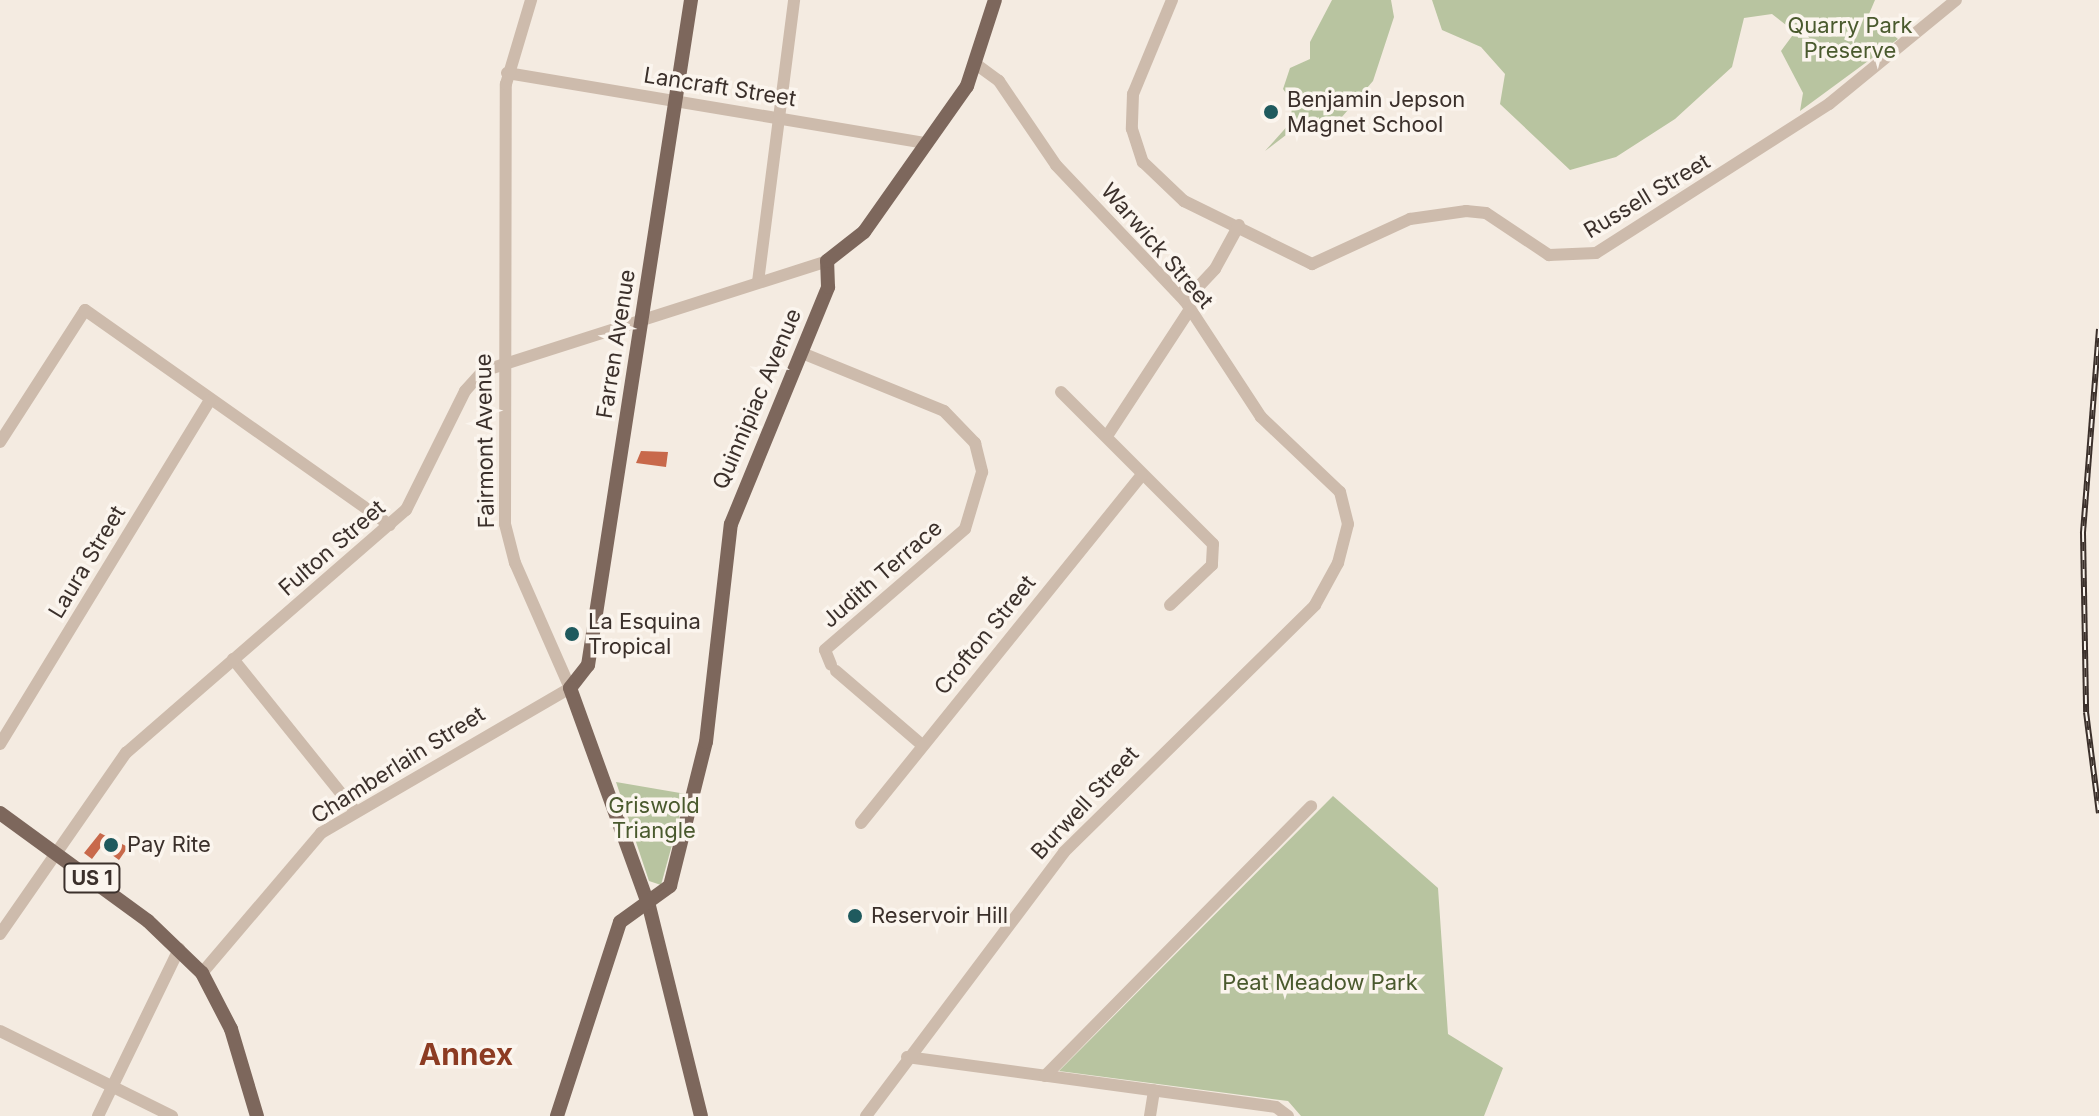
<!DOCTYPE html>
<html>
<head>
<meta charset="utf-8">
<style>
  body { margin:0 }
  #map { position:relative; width:2099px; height:1116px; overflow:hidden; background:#f4ebe1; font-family:Inter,sans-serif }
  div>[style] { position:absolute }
  .green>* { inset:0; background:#b8c4a0 }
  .building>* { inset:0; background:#c8694b }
  .minor>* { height:12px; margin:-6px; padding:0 6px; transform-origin:6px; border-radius:6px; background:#cdbbac }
  .major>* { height:14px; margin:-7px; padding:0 7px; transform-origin:7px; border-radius:7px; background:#7d675c }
  .rail>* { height:6px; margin-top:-3px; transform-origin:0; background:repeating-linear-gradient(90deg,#fbf5ee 0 9px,#3b302b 0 18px); box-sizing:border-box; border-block:2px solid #3b302b }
  .dots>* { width:22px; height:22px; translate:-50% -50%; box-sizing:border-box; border:4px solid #fbf5ee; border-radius:50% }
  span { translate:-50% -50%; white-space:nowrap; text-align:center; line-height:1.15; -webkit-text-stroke:7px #fbf5ee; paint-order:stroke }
  .shield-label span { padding:2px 6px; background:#fbf5ee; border:2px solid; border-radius:6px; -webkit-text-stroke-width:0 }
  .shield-label { font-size:20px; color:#3b302b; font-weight:700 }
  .park-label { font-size:22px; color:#4a5a2e }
  .street-label { font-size:22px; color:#3b302b }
  .poi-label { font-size:22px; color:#3b302b }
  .left { translate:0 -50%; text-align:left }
  .district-label { font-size:30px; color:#8c3b22; font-weight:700 }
</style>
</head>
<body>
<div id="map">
  <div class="green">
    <div style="clip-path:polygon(1332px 0,1391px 0,1394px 17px,1373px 81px,1341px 118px,1286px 135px,1265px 151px,1291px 122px,1292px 101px,1283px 89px,1290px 68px,1310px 59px,1310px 42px)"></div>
    <div style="clip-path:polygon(1432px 0,1875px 0,1869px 14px,1898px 39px,1800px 111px,1803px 93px,1781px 51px,1795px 32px,1772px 14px,1744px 18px,1732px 67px,1675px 119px,1616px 157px,1570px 170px,1500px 104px,1505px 74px,1481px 47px,1442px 30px)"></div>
    <div style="clip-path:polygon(616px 782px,686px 794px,661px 885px,649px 881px)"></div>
    <div style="clip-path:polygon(1333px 796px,1438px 888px,1448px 1034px,1503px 1068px,1484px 1116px,1301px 1116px,1288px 1101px,1059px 1071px)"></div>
  </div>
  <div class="building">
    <div style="clip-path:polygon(641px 451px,668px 452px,666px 467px,636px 463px)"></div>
    <div style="clip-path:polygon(100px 833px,128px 847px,119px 860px,101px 847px,92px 859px,84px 853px)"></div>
  </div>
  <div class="minor">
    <div style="left:1172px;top:0;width:102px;rotate:112.5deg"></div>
    <div style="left:1133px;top:94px;width:35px;rotate:92deg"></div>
    <div style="left:1132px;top:129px;width:35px;rotate:72deg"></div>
    <div style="left:1143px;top:162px;width:57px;rotate:43.6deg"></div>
    <div style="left:1184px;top:201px;width:143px;rotate:26.2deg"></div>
    <div style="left:1312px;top:264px;width:108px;rotate:-24.7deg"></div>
    <div style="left:1410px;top:219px;width:57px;rotate:-8.1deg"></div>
    <div style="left:1466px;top:211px;width:20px;rotate:6deg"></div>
    <div style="left:1486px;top:213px;width:76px;rotate:33.7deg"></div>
    <div style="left:1549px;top:255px;width:47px;rotate:-2.4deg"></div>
    <div style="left:1596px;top:253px;width:277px;rotate:-32.6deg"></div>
    <div style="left:1829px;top:104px;width:164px;rotate:-39.3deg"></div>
    <div style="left:507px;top:73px;width:426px;rotate:9.5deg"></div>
    <div style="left:758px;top:282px;width:284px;rotate:-82.7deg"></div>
    <div style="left:1185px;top:301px;width:44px;rotate:-46.8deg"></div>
    <div style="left:1215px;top:269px;width:50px;rotate:-61.4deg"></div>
    <div style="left:802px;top:353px;width:153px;rotate:22.2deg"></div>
    <div style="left:944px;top:411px;width:45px;rotate:45.9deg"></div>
    <div style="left:975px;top:443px;width:30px;rotate:76deg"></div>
    <div style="left:982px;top:472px;width:59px;rotate:106.6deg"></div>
    <div style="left:965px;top:529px;width:185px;rotate:139.2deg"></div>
    <div style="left:825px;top:650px;width:16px;rotate:68deg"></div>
    <div style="left:1061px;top:392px;width:215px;rotate:45deg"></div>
    <div style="left:1213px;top:544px;width:21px;rotate:93deg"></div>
    <div style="left:1212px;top:565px;width:58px;rotate:136.4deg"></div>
    <div style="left:1109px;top:433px;width:148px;rotate:-56.8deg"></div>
    <div style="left:0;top:442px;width:157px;rotate:-57.2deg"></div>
    <div style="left:85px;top:310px;width:373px;rotate:35.2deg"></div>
    <div style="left:233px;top:659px;width:195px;rotate:51.2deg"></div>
    <div style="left:836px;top:671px;width:112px;rotate:40.7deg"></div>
    <div style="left:0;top:744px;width:402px;rotate:-58.6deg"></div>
    <div style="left:861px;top:823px;width:447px;rotate:-51.1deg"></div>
    <div style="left:0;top:934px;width:221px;rotate:-55.2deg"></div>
    <div style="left:126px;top:753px;width:371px;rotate:-41deg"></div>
    <div style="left:406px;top:510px;width:133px;rotate:-63.6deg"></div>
    <div style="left:465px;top:391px;width:27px;rotate:-48deg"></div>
    <div style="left:483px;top:371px;width:361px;rotate:-17.7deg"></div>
    <div style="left:202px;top:973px;width:184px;rotate:-49.6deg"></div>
    <div style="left:321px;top:833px;width:288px;rotate:-30.2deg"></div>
    <div style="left:570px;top:688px;width:137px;rotate:-113.7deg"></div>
    <div style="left:515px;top:563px;width:40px;rotate:-104.4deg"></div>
    <div style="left:505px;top:524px;width:440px;rotate:-89.9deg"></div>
    <div style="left:506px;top:84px;width:88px;rotate:-73.4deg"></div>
    <div style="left:0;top:1031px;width:192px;rotate:26.3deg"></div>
    <div style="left:907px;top:1057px;width:372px;rotate:7.7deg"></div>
    <div style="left:1276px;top:1107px;width:15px;rotate:37deg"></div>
    <div style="left:1045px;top:1076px;width:379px;rotate:-45.4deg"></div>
    <div style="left:98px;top:1116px;width:186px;rotate:-64.1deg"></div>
    <div style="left:866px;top:1116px;width:330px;rotate:-53.1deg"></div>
    <div style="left:1064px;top:852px;width:352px;rotate:-44.5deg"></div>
    <div style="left:1315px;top:605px;width:48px;rotate:-61.3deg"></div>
    <div style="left:1338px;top:563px;width:40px;rotate:-75.6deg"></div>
    <div style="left:1348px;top:524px;width:33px;rotate:-104deg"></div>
    <div style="left:1340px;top:492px;width:109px;rotate:-136.5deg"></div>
    <div style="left:1261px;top:417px;width:139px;rotate:-123.2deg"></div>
    <div style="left:1185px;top:301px;width:187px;rotate:-133.5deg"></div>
    <div style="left:1056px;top:165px;width:102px;rotate:-124.2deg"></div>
    <div style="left:999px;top:81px;width:26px;rotate:-144deg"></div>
    <div style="left:1150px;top:1116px;width:26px;rotate:-81deg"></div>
  </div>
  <div class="major">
    <div style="left:691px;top:0;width:673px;rotate:98.8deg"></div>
    <div style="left:588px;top:665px;width:29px;rotate:128deg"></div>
    <div style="left:570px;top:688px;width:232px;rotate:70.1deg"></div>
    <div style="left:649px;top:906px;width:216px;rotate:76.1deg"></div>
    <div style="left:0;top:813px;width:183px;rotate:36.1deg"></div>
    <div style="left:148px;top:921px;width:75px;rotate:43.9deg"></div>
    <div style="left:202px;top:973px;width:63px;rotate:62.6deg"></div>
    <div style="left:231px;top:1029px;width:91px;rotate:73.4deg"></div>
    <div style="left:557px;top:1116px;width:204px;rotate:-72deg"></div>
    <div style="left:620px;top:922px;width:62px;rotate:-35.8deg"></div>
    <div style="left:670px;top:886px;width:148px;rotate:-76deg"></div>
    <div style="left:706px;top:742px;width:219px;rotate:-83.5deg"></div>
    <div style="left:731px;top:524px;width:256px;rotate:-67.7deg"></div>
    <div style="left:828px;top:287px;width:26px;rotate:-92deg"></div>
    <div style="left:827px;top:261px;width:47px;rotate:-38.1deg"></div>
    <div style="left:864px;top:232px;width:179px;rotate:-54.8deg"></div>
    <div style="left:967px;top:86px;width:90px;rotate:-72deg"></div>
  </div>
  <div class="rail">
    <div style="left:2099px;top:329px;width:205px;rotate:94.5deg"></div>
    <div style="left:2083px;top:533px;width:179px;rotate:89deg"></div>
    <div style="left:2086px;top:712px;width:102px;rotate:82.7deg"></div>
  </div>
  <div class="dots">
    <div style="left:1271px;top:112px;background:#1f5a5e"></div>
    <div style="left:572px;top:634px;background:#1f5a5e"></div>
    <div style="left:111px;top:845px;background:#1f5a5e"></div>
    <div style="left:855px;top:916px;background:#1f5a5e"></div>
  </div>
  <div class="shield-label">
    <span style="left:92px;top:878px">US 1</span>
  </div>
  <div class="park-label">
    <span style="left:1850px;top:38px">Quarry Park<br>Preserve</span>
    <span style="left:654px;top:818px">Griswold<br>Triangle</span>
    <span style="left:1320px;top:983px">Peat Meadow Park</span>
  </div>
  <div class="street-label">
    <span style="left:720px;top:87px;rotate:9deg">Lancraft Street</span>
    <span style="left:1647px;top:196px;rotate:-31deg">Russell Street</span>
    <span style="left:1157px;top:246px;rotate:49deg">Warwick Street</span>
    <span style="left:616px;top:344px;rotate:-81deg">Farren Avenue</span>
    <span style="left:757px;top:399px;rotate:-67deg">Quinnipiac Avenue</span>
    <span style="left:485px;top:441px;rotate:-91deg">Fairmont Avenue</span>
    <span style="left:332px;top:548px;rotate:-41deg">Fulton Street</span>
    <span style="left:87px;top:562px;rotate:-59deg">Laura Street</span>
    <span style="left:882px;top:574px;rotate:-41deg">Judith Terrace</span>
    <span style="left:985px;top:635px;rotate:-51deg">Crofton Street</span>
    <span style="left:398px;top:765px;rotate:-32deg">Chamberlain Street</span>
    <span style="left:1085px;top:803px;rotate:-47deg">Burwell Street</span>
  </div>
  <div class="poi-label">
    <span class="left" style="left:1287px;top:112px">Benjamin Jepson<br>Magnet School</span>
    <span class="left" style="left:588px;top:634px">La Esquina<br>Tropical</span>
    <span class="left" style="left:127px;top:845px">Pay Rite</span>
    <span class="left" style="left:871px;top:916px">Reservoir Hill</span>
  </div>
  <div class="district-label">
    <span style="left:466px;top:1054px">Annex</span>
  </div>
</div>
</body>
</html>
